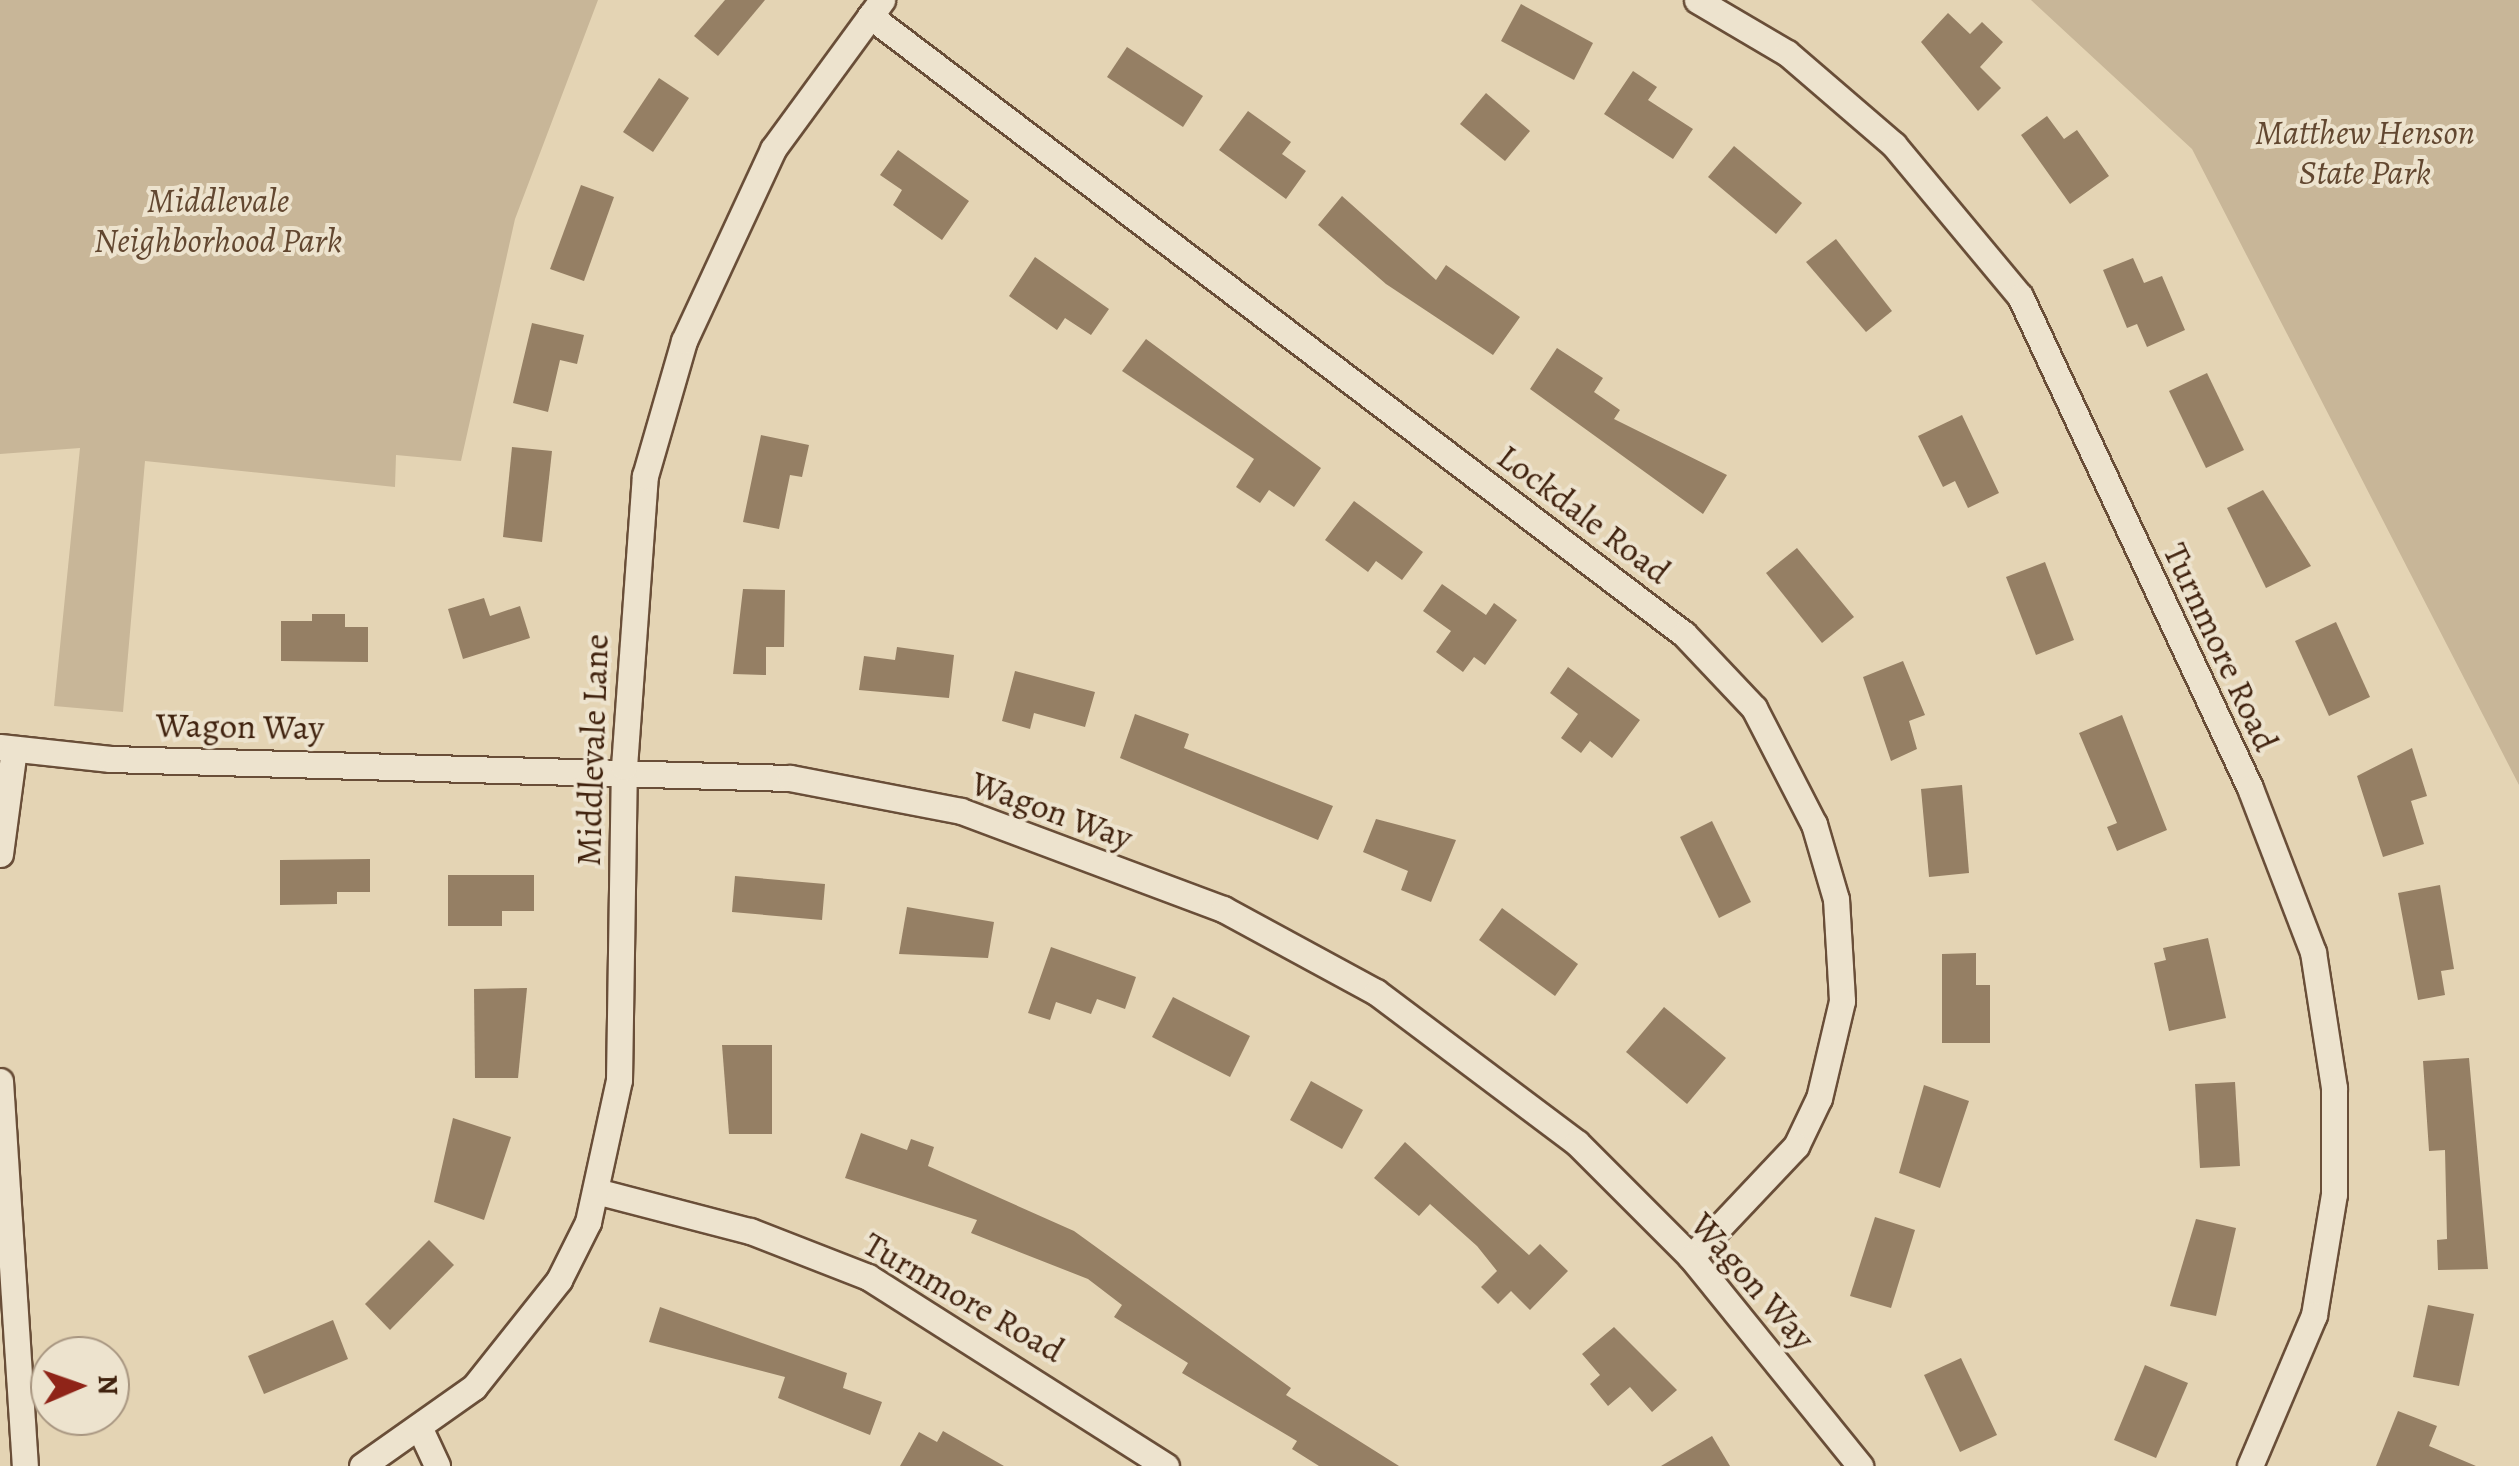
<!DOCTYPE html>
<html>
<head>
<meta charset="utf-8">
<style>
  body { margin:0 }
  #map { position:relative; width:2519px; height:1466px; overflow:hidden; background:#e4d4b4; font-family:Alegreya,serif }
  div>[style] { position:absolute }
  .green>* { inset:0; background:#c8b698 }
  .building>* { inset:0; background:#957f64 }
  .roads { filter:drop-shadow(2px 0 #694e38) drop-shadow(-2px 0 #694e38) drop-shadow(0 2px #694e38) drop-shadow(0 -2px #694e38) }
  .minor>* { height:25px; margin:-12.5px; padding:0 12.5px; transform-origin:12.5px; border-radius:12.5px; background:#ede3ce }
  span { translate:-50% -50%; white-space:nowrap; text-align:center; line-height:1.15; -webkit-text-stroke:8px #ede3ce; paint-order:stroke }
  .park-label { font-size:35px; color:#624730; font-style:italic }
  .street-label { font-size:35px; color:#40220e }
  .north { position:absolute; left:30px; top:1336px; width:100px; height:100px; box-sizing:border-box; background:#ede3ce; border:2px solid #a89681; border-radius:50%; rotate:88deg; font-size:28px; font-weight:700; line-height:40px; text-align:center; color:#40220e }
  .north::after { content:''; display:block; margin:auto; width:35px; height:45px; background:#8f2418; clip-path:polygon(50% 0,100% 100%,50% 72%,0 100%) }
</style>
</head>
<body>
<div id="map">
  <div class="green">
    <div style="clip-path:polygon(0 0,598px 0,515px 219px,461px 461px,396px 455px,395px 487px,145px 461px,123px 712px,54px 706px,80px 448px,0 454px)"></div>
    <div style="clip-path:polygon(2031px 0,2519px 0,2519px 785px,2192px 149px)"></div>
  </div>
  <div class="building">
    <div style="clip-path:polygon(725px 0,765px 0,718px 56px,694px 36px)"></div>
    <div style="clip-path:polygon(1521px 4px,1593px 43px,1574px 80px,1501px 41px)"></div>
    <div style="clip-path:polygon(1948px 13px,1970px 34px,1982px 22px,2003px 42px,1980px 67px,2001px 88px,1978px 111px,1921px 42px)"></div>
    <div style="clip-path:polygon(1127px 47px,1203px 96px,1183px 127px,1107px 77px)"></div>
    <div style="clip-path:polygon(1633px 71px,1657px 87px,1648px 100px,1693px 129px,1673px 159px,1604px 114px)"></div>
    <div style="clip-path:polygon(659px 78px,689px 98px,653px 152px,623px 132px)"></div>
    <div style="clip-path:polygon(1486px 93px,1530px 131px,1505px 161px,1460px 124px)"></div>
    <div style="clip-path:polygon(1248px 111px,1291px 142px,1282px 154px,1306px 171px,1286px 199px,1219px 150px)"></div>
    <div style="clip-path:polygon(2047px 116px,2064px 139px,2077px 130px,2109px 176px,2070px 204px,2021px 135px)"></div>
    <div style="clip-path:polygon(1734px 146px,1802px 203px,1776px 234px,1708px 177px)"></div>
    <div style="clip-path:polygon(898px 150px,969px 201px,942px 240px,893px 205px,902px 190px,880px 175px)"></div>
    <div style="clip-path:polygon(581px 185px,614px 197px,584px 281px,550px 269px)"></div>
    <div style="clip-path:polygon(1342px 196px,1436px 280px,1446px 265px,1520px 317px,1493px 355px,1386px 284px,1318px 225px)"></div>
    <div style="clip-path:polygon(1836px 239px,1892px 311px,1866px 332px,1806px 262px)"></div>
    <div style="clip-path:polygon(1035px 257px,1109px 309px,1091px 335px,1065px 318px,1057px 330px,1009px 296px)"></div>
    <div style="clip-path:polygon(2133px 258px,2144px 283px,2162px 276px,2185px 330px,2147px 347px,2137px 324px,2127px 328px,2103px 270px)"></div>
    <div style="clip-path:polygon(532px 323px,584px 335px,577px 364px,560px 360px,548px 412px,513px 403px)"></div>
    <div style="clip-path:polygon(1146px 339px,1321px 468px,1294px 507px,1269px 490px,1260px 503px,1236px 487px,1254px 459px,1122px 371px)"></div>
    <div style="clip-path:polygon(1557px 348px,1603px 378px,1594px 392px,1620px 410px,1614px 419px,1727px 475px,1703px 514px,1530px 389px)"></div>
    <div style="clip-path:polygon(2207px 373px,2244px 450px,2206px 468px,2169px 391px)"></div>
    <div style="clip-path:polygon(1962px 415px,1999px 493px,1968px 508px,1955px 481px,1943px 487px,1918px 436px)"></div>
    <div style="clip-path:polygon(761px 435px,809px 445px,802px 477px,790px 475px,779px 529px,743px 522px)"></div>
    <div style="clip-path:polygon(512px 447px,552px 451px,542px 542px,503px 537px)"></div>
    <div style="clip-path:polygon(2263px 490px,2311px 566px,2266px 588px,2227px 508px)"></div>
    <div style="clip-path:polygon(1354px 501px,1423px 552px,1402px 580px,1376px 561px,1368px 572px,1325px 540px)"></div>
    <div style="clip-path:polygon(1797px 548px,1854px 617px,1822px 643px,1766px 573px)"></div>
    <div style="clip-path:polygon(2045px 562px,2074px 640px,2036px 655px,2006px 577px)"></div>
    <div style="clip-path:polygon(1442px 584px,1486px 615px,1494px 603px,1517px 620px,1485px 665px,1474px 657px,1463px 672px,1436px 652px,1451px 631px,1423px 611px)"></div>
    <div style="clip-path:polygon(743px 589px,785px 590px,784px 647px,766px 647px,766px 675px,733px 674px)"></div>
    <div style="clip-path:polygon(484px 598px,490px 616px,520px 606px,530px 638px,463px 659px,448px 609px)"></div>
    <div style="clip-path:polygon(312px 614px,345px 614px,345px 627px,368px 627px,368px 662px,281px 661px,281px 621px,312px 621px)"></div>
    <div style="clip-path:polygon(2336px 622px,2370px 697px,2329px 716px,2295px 641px)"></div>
    <div style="clip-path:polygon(897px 647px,954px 655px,949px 698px,859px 690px,864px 656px,895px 660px)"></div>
    <div style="clip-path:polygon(1903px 661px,1925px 715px,1909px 721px,1917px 749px,1891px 761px,1863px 677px)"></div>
    <div style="clip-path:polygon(1568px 667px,1640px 720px,1612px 758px,1590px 741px,1581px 753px,1561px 738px,1578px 714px,1550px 693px)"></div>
    <div style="clip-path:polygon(1015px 671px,1095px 692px,1085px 727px,1034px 713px,1030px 729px,1002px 721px)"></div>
    <div style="clip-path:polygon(1135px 714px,1189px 734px,1184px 748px,1333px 806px,1318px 840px,1120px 758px)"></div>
    <div style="clip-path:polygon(2122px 715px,2167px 830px,2117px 851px,2107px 827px,2117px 823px,2079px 733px)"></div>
    <div style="clip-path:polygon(2412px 748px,2427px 796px,2411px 801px,2424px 844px,2383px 857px,2357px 776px)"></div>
    <div style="clip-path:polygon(1962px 785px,1969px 873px,1929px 877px,1921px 789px)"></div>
    <div style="clip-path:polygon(1376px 819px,1456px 840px,1431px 902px,1401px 890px,1408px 871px,1363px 852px)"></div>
    <div style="clip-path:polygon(1712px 821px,1751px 902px,1719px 918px,1680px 837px)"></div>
    <div style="clip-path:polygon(370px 859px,370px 892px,337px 892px,337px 904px,280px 905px,280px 860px)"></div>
    <div style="clip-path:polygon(448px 875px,534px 875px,534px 911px,502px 911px,502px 926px,448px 926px)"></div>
    <div style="clip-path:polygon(735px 876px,825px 884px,822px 920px,732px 912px)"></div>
    <div style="clip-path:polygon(2440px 885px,2454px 969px,2441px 971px,2445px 995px,2418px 1000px,2398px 893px)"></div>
    <div style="clip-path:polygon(907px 907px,994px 922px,988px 958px,899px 954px)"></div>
    <div style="clip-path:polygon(1502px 908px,1578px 964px,1555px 996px,1479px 940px)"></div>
    <div style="clip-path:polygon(2208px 938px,2226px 1018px,2169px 1031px,2154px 963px,2166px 960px,2163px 948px)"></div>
    <div style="clip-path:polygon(1051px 947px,1136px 977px,1125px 1009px,1097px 999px,1091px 1014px,1056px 1002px,1050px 1020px,1028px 1013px)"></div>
    <div style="clip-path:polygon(1976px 953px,1976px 985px,1990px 985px,1990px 1043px,1942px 1043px,1942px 954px)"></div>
    <div style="clip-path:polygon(527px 988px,518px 1078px,475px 1078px,474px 989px)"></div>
    <div style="clip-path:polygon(1173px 997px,1250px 1036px,1230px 1077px,1152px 1037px)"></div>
    <div style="clip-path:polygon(1664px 1007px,1726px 1058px,1687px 1104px,1626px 1052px)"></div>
    <div style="clip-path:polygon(722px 1045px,772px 1045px,772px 1134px,729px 1134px)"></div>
    <div style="clip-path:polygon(2469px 1058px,2488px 1269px,2438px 1270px,2437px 1240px,2447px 1239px,2445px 1150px,2429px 1151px,2423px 1061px)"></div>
    <div style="clip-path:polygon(1311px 1081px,1363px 1110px,1342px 1149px,1290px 1120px)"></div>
    <div style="clip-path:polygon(2235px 1082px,2240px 1166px,2200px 1168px,2195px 1084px)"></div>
    <div style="clip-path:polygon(1924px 1085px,1969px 1101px,1940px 1188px,1899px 1173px)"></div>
    <div style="clip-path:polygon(453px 1118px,511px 1137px,484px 1220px,434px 1202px)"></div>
    <div style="clip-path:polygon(861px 1133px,907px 1150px,911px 1139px,934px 1147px,928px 1166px,1074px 1231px,1291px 1388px,1286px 1395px,1399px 1466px,1319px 1466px,1292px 1449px,1297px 1441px,1182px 1373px,1188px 1363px,1114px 1317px,1122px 1305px,1088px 1279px,971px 1233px,977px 1220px,845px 1178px)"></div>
    <div style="clip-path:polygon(1405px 1142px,1529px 1255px,1540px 1244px,1568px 1271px,1530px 1310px,1511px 1291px,1498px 1304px,1481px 1287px,1497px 1271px,1477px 1246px,1430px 1204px,1419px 1216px,1374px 1178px)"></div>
    <div style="clip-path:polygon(1875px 1217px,1915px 1230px,1891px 1308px,1850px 1296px)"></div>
    <div style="clip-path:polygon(2196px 1219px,2236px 1228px,2216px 1316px,2170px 1306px)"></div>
    <div style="clip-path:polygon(429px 1240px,454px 1265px,390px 1330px,365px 1304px)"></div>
    <div style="clip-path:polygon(2428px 1305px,2474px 1314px,2459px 1386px,2413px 1377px)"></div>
    <div style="clip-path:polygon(660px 1307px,847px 1373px,843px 1388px,882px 1402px,870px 1435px,778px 1398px,785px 1377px,649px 1342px)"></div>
    <div style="clip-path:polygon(333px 1320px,348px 1359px,264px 1394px,248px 1356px)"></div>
    <div style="clip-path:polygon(1614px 1327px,1677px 1390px,1652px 1412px,1630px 1387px,1608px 1406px,1590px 1384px,1600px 1375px,1582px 1354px)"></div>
    <div style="clip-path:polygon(1961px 1358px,1997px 1435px,1960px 1452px,1924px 1375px)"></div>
    <div style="clip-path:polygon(2145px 1365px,2188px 1383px,2156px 1458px,2114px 1440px)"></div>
    <div style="clip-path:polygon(2398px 1411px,2437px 1426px,2429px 1446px,2476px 1466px,2376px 1466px)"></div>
    <div style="clip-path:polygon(943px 1431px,1004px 1466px,900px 1466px,919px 1432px,937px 1442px)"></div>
    <div style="clip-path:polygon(1712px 1436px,1730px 1466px,1661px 1466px)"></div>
  </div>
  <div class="roads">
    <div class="minor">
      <div style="left:1697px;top:0;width:104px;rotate:30.5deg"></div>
      <div style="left:1787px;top:53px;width:141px;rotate:40.7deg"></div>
      <div style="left:1894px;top:145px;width:197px;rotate:50.2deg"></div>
      <div style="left:2020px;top:296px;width:543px;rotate:64.94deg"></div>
      <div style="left:2250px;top:788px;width:176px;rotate:69deg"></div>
      <div style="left:2313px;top:952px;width:138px;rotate:81.2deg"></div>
      <div style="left:2334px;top:1088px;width:106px;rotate:90deg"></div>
      <div style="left:2334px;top:1194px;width:123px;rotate:99.4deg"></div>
      <div style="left:2314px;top:1315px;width:164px;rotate:113deg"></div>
      <div style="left:870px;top:16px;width:1022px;rotate:37.21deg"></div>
      <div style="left:1684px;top:634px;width:102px;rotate:46.6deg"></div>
      <div style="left:1754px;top:708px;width:131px;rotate:62.7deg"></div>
      <div style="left:1814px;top:824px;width:78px;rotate:73.7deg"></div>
      <div style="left:1836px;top:899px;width:102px;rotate:86.6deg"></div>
      <div style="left:1842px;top:1001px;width:100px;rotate:103.3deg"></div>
      <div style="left:1819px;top:1098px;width:53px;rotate:115.6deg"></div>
      <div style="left:1796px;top:1146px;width:153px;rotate:133.4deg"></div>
      <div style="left:0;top:747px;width:111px;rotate:6.2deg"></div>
      <div style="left:110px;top:759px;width:680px;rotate:1.6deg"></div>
      <div style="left:790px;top:778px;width:174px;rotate:10.9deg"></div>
      <div style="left:961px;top:811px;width:280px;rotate:20.5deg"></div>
      <div style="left:1223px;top:909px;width:174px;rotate:28.5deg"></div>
      <div style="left:1376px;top:992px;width:251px;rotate:36.9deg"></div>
      <div style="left:1577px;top:1143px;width:161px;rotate:45deg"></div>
      <div style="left:1691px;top:1257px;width:269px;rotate:51deg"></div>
      <div style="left:0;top:854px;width:106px;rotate:-82.4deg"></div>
      <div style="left:0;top:1081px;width:386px;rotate:86.3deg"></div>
      <div style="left:596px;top:1191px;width:159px;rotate:14.6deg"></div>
      <div style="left:750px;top:1231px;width:127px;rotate:21.3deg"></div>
      <div style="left:868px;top:1277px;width:353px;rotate:32.4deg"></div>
      <div style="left:421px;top:1431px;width:38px;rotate:65deg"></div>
      <div style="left:362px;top:1466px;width:137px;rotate:-35.2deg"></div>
      <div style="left:474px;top:1387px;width:137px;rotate:-51.5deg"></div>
      <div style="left:559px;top:1280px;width:65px;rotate:-63.4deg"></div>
      <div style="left:588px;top:1222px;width:145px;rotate:-77.7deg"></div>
      <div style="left:619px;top:1080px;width:313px;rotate:-89.1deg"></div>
      <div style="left:624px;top:767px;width:292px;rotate:-85.9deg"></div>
      <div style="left:645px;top:476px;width:141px;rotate:-73.9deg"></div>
      <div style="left:684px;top:341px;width:212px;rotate:-65.1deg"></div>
      <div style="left:773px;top:149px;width:185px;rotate:-53.8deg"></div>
    </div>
  </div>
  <div class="park-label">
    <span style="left:2365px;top:152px">Matthew Henson<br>State Park</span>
    <span style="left:218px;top:220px">Middlevale<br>Neighborhood Park</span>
  </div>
  <div class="street-label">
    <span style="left:1584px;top:514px;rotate:37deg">Lockdale Road</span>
    <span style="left:2221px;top:647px;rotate:65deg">Turnmore Road</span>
    <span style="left:240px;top:726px;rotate:1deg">Wagon Way</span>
    <span style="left:592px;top:750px;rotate:-88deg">Middlevale Lane</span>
    <span style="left:1052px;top:810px;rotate:20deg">Wagon Way</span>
    <span style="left:1753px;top:1281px;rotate:49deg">Wagon Way</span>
    <span style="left:964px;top:1297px;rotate:30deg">Turnmore Road</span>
  </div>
  <div class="north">N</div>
</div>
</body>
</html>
